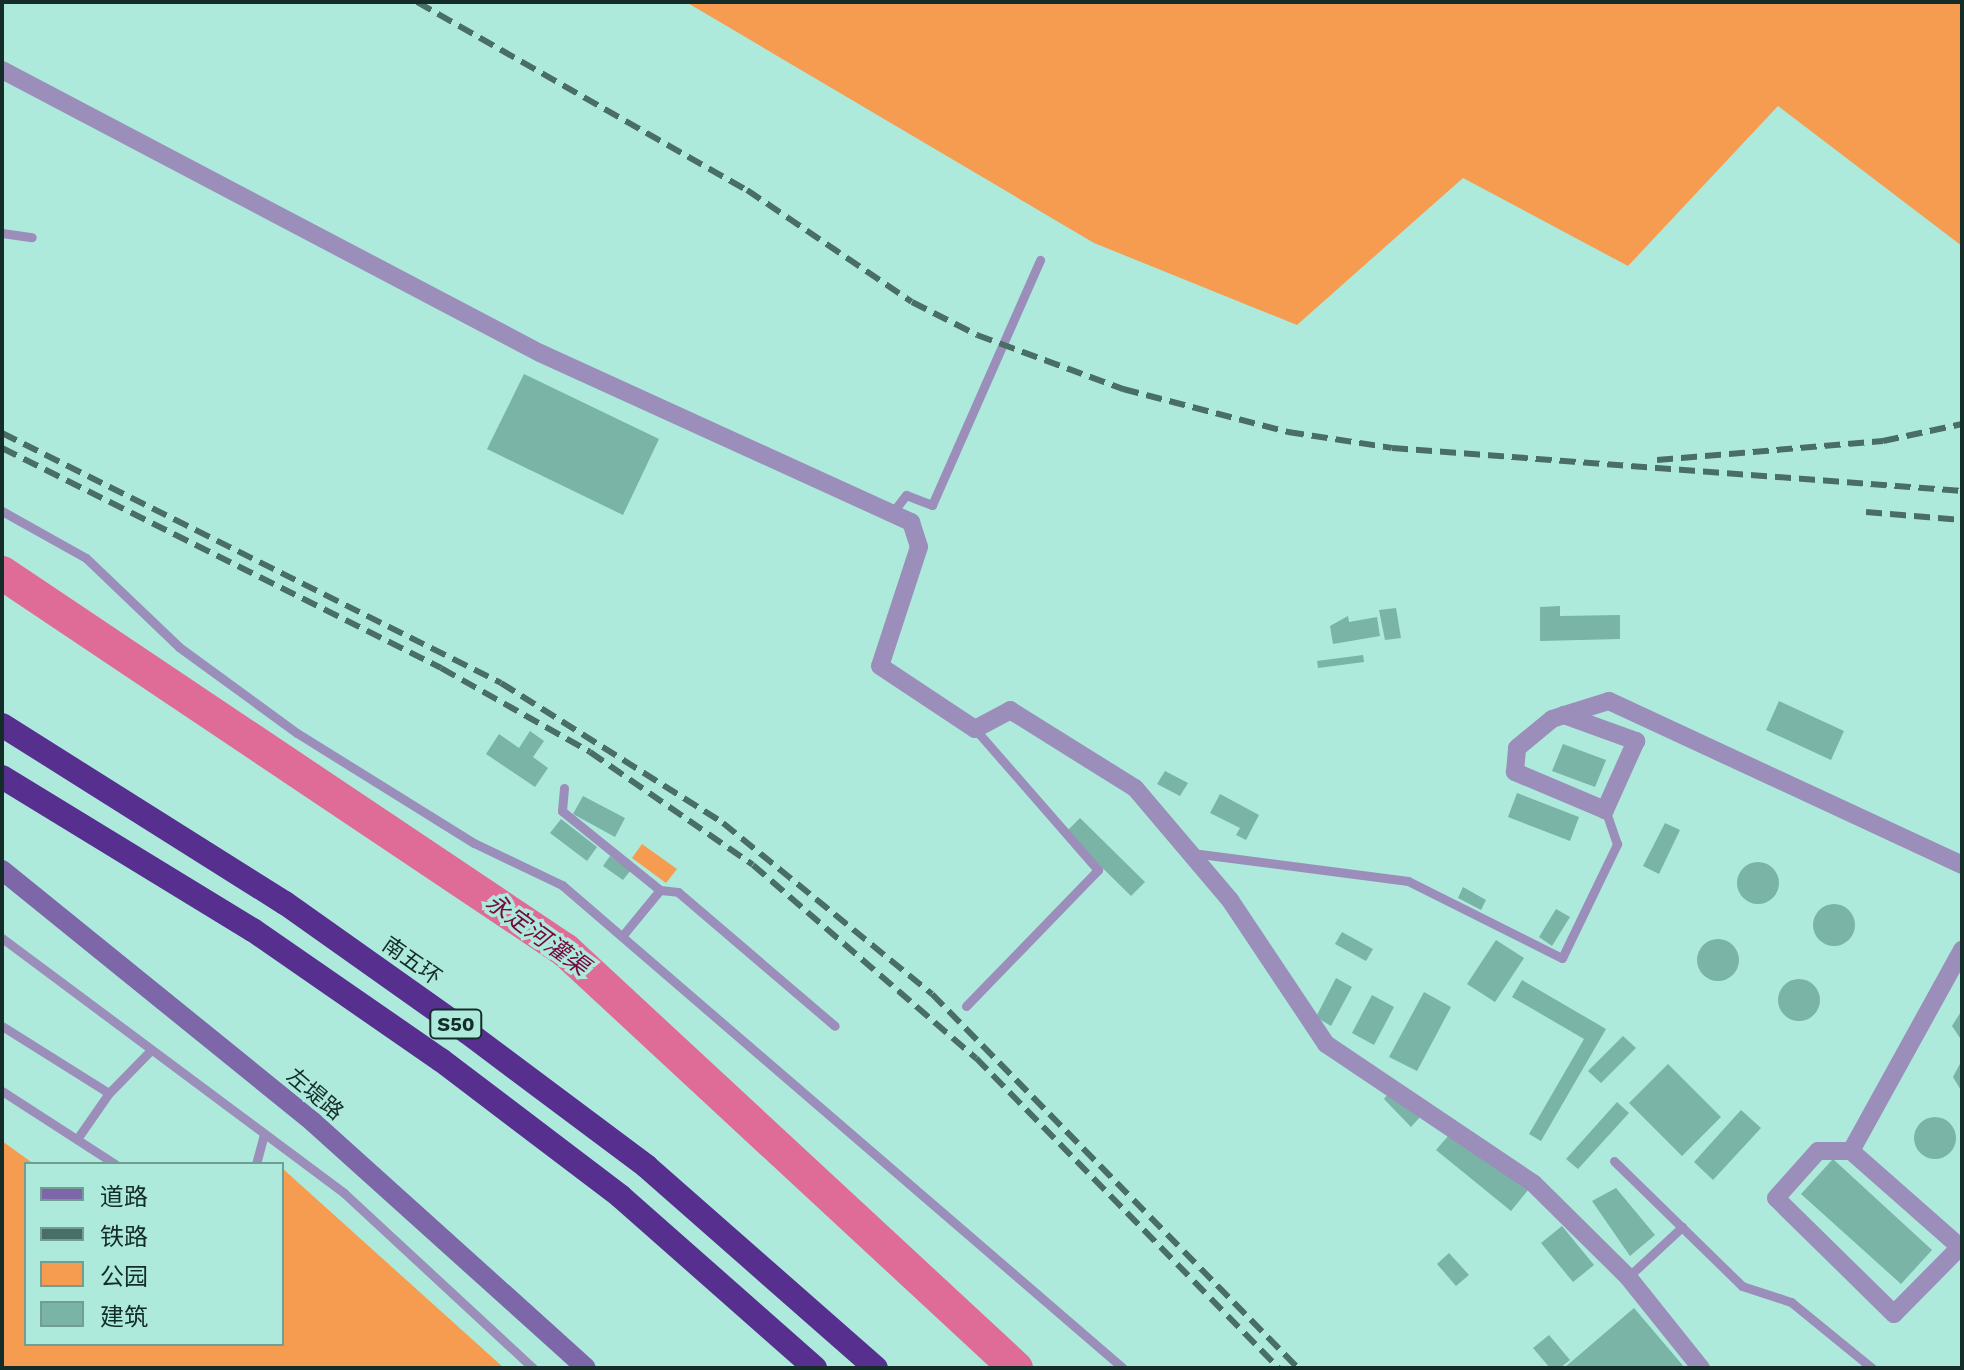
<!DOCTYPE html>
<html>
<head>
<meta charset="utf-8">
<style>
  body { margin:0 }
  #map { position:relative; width:1964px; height:1370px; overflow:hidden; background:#aeeadc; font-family:"Work Sans","Noto Sans SC",sans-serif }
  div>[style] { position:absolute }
  .green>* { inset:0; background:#f69c51 }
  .river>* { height:34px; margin:-17px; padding:0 17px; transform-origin:17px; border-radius:17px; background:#de6c97 }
  .building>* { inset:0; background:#79b4a6 }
  .round { border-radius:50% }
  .service>* { height:9px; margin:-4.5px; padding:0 4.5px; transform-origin:4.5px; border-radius:4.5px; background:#9c8ebb }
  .minor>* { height:18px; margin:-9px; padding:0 9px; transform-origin:9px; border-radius:9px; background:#9c8ebb }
  .secondary>* { height:20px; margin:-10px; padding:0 10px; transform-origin:10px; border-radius:10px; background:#7d67a9 }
  .motorway>* { height:24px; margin:-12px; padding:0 12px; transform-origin:12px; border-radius:12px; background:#562f8f }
  .rail>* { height:6px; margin-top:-3px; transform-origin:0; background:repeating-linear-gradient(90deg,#496e65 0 16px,transparent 0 24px) }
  span { translate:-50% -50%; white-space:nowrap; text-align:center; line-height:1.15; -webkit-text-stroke:7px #aeeadc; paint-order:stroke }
  .shield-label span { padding:2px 6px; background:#aeeadc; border:2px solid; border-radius:6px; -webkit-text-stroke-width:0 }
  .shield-label { font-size:20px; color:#152d28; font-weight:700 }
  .street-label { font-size:22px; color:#152d28 }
  .water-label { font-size:24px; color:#760a40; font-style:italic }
  .frame { position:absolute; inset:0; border:4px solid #152d28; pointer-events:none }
  .legend { position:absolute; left:24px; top:1162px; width:260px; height:184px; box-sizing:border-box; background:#aeeadc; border:2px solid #719e94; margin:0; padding:10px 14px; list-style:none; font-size:24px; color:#152d28 }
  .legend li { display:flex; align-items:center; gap:16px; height:40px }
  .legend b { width:40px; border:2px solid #719e94 }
</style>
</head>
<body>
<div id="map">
  <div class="green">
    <div style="clip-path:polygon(686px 2px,1962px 2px,1962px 246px,1778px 106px,1628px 266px,1463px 178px,1297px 325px,1094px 243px)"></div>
    <div style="clip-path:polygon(642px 844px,677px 869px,666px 883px,632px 858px)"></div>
    <div style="clip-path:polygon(2px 1141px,34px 1164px,26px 1164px,26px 1344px,282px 1344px,282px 1168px,504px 1368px,2px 1368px)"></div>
  </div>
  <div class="river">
    <div style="left:2px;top:573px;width:678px;rotate:33.81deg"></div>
    <div style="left:565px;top:950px;width:615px;rotate:42.83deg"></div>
  </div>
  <div class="building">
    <div style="clip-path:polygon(524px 374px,659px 439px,623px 515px,487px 449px)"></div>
    <div style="clip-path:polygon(1560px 606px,1560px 616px,1620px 615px,1620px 639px,1540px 641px,1540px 607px)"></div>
    <div style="clip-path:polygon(1396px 608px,1401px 638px,1385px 640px,1379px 610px)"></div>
    <div style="clip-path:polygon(1348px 616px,1349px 622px,1377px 617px,1380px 636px,1333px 644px,1330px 626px)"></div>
    <div style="clip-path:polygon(1363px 655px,1364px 662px,1318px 668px,1317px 661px)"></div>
    <div style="clip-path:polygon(1779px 701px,1844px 731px,1831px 760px,1766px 730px)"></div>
    <div style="clip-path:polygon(530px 731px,544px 741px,533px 757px,548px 768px,535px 787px,486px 754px,499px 734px,519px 748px)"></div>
    <div style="clip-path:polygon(1563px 744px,1606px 760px,1595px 787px,1552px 771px)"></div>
    <div style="clip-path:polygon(1165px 771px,1188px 783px,1180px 796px,1157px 784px)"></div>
    <div style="clip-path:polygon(1517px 793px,1579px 817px,1570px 841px,1508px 817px)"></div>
    <div style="clip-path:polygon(1220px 794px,1259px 815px,1246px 840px,1236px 835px,1240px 828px,1210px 813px)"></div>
    <div style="clip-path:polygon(583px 796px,625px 818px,615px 837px,573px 814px)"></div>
    <div style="clip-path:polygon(1080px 818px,1145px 882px,1131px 896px,1066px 832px)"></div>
    <div style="clip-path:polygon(561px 819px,597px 847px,587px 861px,550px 833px)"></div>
    <div style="clip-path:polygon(1665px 823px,1680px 830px,1659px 874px,1643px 866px)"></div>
    <div style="clip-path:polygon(610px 856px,631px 870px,623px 880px,603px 866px)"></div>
    <div class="round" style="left:1737px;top:862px;width:42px;height:42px"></div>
    <div style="clip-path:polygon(1463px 887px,1486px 900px,1481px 910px,1458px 898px)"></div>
    <div class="round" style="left:1813px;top:904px;width:42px;height:42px"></div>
    <div style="clip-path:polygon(1556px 909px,1570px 917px,1552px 946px,1539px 937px)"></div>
    <div style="clip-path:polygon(1342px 932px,1373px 949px,1366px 961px,1335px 944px)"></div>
    <div class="round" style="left:1697px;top:939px;width:42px;height:42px"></div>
    <div style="clip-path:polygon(1496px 940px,1524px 958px,1495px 1002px,1467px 984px)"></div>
    <div style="clip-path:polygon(1336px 978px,1352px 987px,1331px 1026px,1316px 1017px)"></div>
    <div class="round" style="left:1778px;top:979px;width:42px;height:42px"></div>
    <div style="clip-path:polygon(1522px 980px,1606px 1029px,1541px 1141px,1529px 1134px,1584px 1039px,1512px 997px)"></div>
    <div style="clip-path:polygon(1424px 992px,1451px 1007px,1417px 1071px,1389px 1057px)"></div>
    <div style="clip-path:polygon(1372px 995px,1394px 1007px,1374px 1045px,1352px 1033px)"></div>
    <div style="clip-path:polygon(1962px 1010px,1962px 1041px,1952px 1026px)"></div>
    <div style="clip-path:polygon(1623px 1036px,1636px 1048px,1601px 1083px,1588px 1071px)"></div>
    <div style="clip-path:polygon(1962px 1060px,1962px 1092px,1953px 1077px)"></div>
    <div style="clip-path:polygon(1668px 1064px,1721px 1117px,1682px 1156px,1629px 1103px)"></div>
    <div style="clip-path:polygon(1391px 1090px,1421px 1116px,1411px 1127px,1384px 1099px)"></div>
    <div style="clip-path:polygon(1617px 1102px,1629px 1113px,1578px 1169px,1566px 1159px)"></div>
    <div style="clip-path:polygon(1741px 1110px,1761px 1128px,1713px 1180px,1694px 1162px)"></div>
    <div class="round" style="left:1914px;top:1117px;width:42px;height:42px"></div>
    <div style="clip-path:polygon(1449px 1135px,1528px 1190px,1511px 1211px,1436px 1150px)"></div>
    <div style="clip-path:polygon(1833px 1159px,1932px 1250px,1901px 1284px,1801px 1194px)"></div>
    <div style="clip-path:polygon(1616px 1188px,1655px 1235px,1630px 1256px,1592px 1201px)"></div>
    <div style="clip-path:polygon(1562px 1226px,1594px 1265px,1573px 1282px,1541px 1243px)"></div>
    <div style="clip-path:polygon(1449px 1253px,1469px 1275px,1456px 1286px,1437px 1264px)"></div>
    <div style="clip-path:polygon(1634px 1308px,1685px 1368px,1564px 1368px)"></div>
    <div style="clip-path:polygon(1549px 1335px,1570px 1360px,1560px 1368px,1550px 1368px,1533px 1348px)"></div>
  </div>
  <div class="service">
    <div style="left:2px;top:233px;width:30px;rotate:8deg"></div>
    <div style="left:2px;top:511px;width:96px;rotate:29.2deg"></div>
    <div style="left:86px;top:558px;width:129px;rotate:43.7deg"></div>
    <div style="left:179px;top:647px;width:146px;rotate:36.1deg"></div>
    <div style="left:297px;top:733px;width:208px;rotate:31.9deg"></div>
    <div style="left:474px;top:843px;width:98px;rotate:25.5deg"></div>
    <div style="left:562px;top:885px;width:740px;rotate:40.73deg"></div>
    <div style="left:892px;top:513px;width:23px;rotate:-52deg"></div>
    <div style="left:906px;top:495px;width:28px;rotate:21deg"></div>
    <div style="left:932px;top:505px;width:268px;rotate:-66.2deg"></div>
    <div style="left:564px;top:788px;width:23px;rotate:95deg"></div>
    <div style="left:562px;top:811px;width:126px;rotate:38.9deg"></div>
    <div style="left:660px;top:890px;width:18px;rotate:6deg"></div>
    <div style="left:678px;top:892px;width:206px;rotate:40.5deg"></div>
    <div style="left:1192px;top:853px;width:218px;rotate:7.4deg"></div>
    <div style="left:1408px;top:881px;width:172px;rotate:26.6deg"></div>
    <div style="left:1562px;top:958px;width:127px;rotate:-64.2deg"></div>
    <div style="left:1617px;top:844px;width:36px;rotate:-109deg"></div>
    <div style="left:623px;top:935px;width:58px;rotate:-50.6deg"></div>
    <div style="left:2px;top:938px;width:427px;rotate:36.7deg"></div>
    <div style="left:344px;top:1193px;width:258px;rotate:42.8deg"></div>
    <div style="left:966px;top:1006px;width:190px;rotate:-45.9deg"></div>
    <div style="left:1098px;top:870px;width:187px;rotate:-131.1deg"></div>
    <div style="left:2px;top:1026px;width:126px;rotate:32.1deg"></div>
    <div style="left:109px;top:1093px;width:60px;rotate:-45.7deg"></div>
    <div style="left:2px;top:1091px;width:135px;rotate:32.9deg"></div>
    <div style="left:77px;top:1139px;width:56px;rotate:-55.2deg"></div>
    <div style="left:1614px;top:1161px;width:179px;rotate:44.3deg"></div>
    <div style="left:1742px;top:1286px;width:52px;rotate:18.1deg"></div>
    <div style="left:1791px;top:1302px;width:104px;rotate:39.2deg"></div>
    <div style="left:256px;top:1164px;width:31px;rotate:-75deg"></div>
    <div style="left:1628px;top:1277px;width:74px;rotate:-42.8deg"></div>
  </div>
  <div class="minor">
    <div style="left:2px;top:70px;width:608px;rotate:27.75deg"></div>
    <div style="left:540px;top:353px;width:408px;rotate:24.5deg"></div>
    <div style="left:911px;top:522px;width:26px;rotate:72deg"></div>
    <div style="left:919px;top:547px;width:125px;rotate:108.1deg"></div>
    <div style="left:880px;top:666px;width:114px;rotate:33.6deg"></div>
    <div style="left:975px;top:729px;width:40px;rotate:-28deg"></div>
    <div style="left:1010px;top:710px;width:147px;rotate:32deg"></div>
    <div style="left:1135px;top:788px;width:147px;rotate:49.7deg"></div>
    <div style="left:1230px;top:900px;width:173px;rotate:56.3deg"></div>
    <div style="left:1326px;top:1044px;width:249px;rotate:33.9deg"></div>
    <div style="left:1533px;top:1183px;width:134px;rotate:44.7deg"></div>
    <div style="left:1628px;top:1277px;width:117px;rotate:51.3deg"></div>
    <div style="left:1564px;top:715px;width:77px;rotate:19.9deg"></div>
    <div style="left:1636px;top:741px;width:76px;rotate:114.2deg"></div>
    <div style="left:1605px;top:810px;width:98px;rotate:-157.1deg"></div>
    <div style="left:1515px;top:772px;width:24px;rotate:-85deg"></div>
    <div style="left:1517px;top:748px;width:45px;rotate:-39.6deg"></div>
    <div style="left:1552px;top:719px;width:13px;rotate:-18deg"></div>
    <div style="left:1564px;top:715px;width:47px;rotate:-17.3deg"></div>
    <div style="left:1609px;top:701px;width:389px;rotate:24.9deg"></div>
    <div style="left:1851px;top:1151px;width:230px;rotate:-61.1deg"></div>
    <div style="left:1960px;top:1247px;width:94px;rotate:134.6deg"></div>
    <div style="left:1894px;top:1314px;width:165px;rotate:-135.5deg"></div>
    <div style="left:1776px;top:1198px;width:63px;rotate:-48.2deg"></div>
    <div style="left:1818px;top:1151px;width:33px"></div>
    <div style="left:1851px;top:1151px;width:145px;rotate:41.4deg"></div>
    <div style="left:1960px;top:1247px;width:3px;rotate:45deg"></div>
  </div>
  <div class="secondary">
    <div style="left:2px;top:870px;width:400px;rotate:39deg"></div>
    <div style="left:313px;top:1122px;width:367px;rotate:42deg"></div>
  </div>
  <div class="motorway">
    <div style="left:2px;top:725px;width:334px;rotate:32.2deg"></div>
    <div style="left:285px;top:903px;width:223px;rotate:35.3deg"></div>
    <div style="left:467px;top:1032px;width:224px;rotate:36.8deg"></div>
    <div style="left:646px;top:1166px;width:306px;rotate:41.3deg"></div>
    <div style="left:2px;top:777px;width:294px;rotate:31.4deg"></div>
    <div style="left:253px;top:930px;width:229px;rotate:34.7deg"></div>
    <div style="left:441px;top:1060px;width:225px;rotate:37.2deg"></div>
    <div style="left:620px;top:1196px;width:260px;rotate:41.4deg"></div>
  </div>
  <div class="rail">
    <div style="left:417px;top:2px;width:380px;rotate:29.7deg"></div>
    <div style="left:747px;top:190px;width:199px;rotate:34.2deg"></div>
    <div style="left:912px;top:302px;width:73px;rotate:26.9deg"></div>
    <div style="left:977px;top:335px;width:156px;rotate:20.3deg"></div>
    <div style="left:1123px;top:389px;width:171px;rotate:14.6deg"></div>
    <div style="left:1288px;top:432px;width:105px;rotate:8.7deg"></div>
    <div style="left:1392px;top:448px;width:572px;rotate:4.31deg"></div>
    <div style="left:2px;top:433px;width:558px;rotate:26.61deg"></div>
    <div style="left:501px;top:683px;width:262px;rotate:32.2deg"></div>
    <div style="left:723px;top:823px;width:270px;rotate:39.3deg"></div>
    <div style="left:932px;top:994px;width:523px;rotate:45.62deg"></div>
    <div style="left:2px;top:448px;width:491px;rotate:26.6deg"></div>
    <div style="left:441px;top:668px;width:171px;rotate:29.4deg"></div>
    <div style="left:590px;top:752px;width:198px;rotate:34.7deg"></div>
    <div style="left:753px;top:865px;width:295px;rotate:40.9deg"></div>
    <div style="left:976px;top:1058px;width:433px;rotate:45.7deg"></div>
    <div style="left:1657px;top:460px;width:227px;rotate:-4.8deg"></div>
    <div style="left:1883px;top:441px;width:81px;rotate:-12.1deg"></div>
    <div style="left:1866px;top:512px;width:96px;rotate:4.8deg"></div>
  </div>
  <div class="shield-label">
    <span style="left:456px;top:1024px">S50</span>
  </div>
  <div class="street-label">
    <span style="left:412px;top:961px;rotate:35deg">南五环</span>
    <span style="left:315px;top:1094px;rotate:40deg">左堤路</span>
  </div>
  <div class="water-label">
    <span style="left:537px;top:935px;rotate:36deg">永定河灌渠</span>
  </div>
  <div class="frame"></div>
  <ul class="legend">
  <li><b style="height:10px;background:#7d67a9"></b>道路</li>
  <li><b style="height:10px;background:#496e65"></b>铁路</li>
  <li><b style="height:22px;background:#f69c51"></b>公园</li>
  <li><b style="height:22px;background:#79b4a6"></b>建筑</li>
  </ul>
</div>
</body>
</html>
